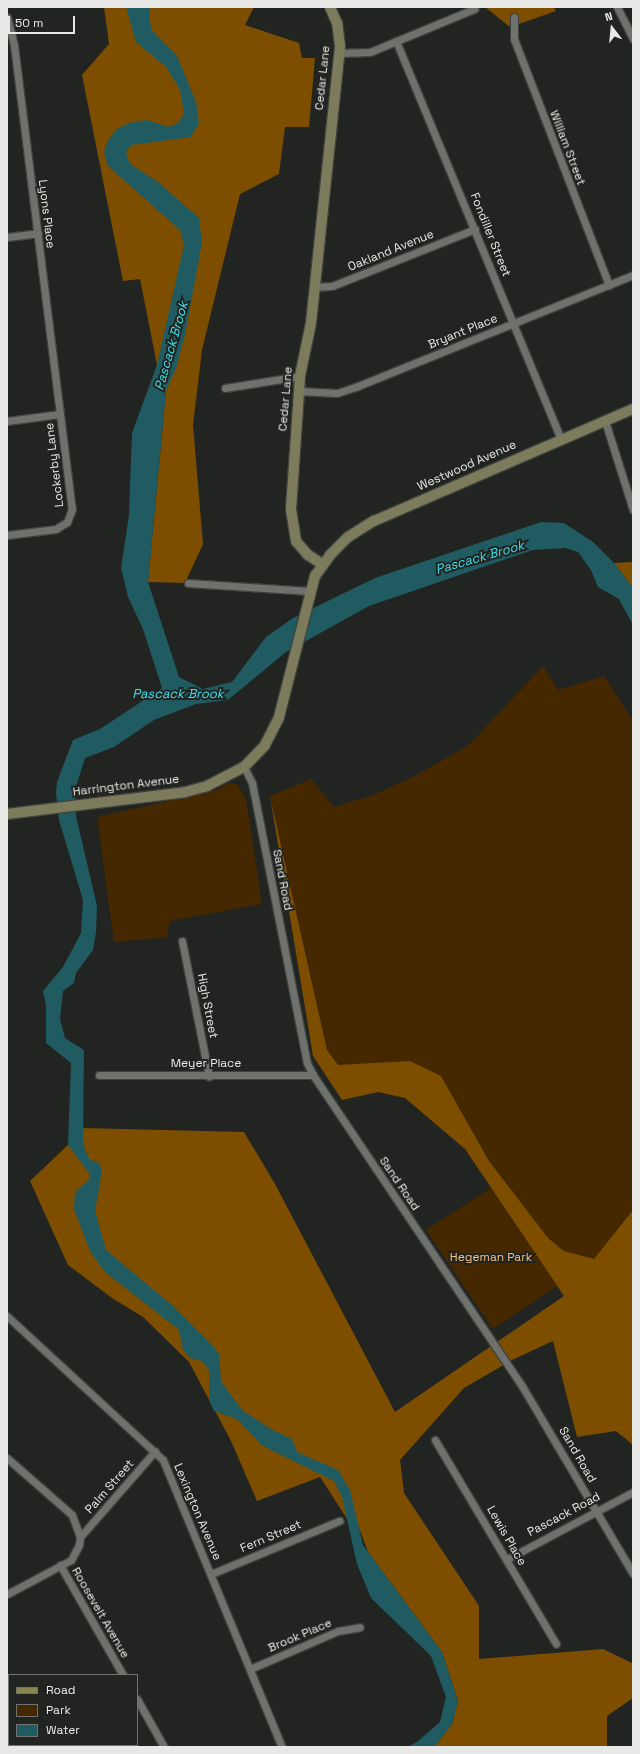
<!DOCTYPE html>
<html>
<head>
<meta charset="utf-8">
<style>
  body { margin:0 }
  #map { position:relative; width:640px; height:1754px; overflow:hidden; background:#222421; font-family:"Space Grotesk",sans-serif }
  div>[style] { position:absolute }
  .green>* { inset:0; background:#452800 }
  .forest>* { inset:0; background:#7d4e00 }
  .water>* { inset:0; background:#205b61 }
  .roads { filter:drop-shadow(1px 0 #40423f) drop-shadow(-1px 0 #40423f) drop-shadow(0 1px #40423f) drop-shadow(0 -1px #40423f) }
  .street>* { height:7px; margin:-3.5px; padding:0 3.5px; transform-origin:3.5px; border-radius:3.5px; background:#6e716c }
  .secondary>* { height:10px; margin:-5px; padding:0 5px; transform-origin:5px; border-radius:5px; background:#7c7c5c }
  .primary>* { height:11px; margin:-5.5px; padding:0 5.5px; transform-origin:5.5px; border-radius:5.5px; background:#8b864b }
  span { translate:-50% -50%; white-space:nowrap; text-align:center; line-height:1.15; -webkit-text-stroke:4px #222421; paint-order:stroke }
  .street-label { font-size:12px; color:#e8e9e7 }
  .park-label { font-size:12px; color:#f8c07f }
  .water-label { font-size:13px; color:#3be1f0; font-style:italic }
  .frame { position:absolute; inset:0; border:8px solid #e8e9e7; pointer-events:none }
  .legend { position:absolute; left:8px; top:1674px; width:130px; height:72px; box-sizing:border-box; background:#222421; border:1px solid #717370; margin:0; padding:5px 7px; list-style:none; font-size:12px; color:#e8e9e7 }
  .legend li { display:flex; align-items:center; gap:8px; height:20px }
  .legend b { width:20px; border:1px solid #717370 }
  .north { position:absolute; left:592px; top:8px; width:40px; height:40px; -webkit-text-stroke:3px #222421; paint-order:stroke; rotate:344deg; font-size:11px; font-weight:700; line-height:16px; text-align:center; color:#e8e9e7 }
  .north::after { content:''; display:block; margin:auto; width:14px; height:18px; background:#e8e9e7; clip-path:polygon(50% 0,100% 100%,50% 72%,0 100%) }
  .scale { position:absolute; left:8px; top:16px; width:67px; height:18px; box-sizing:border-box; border:2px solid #e8e9e7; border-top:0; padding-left:5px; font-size:12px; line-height:14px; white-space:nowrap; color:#e8e9e7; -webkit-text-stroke:3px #222421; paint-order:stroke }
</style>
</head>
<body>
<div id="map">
  <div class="green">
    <div style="clip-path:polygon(543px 666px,558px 690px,604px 676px,633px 721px,633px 1210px,594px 1260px,564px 1251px,548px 1238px,489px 1161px,441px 1076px,410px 1061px,338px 1066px,327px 1050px,270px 796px,311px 779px,334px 807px,376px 794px,413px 777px,469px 745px)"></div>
    <div style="clip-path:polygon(228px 783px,237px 784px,246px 799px,262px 904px,170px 921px,167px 937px,114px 942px,97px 817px,217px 790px)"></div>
    <div style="clip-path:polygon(491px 1188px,557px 1286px,493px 1329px,426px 1230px)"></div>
  </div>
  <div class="forest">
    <div style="clip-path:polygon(104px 7px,254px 7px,245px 25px,299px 43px,302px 58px,315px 58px,309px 127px,285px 127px,279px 174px,240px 194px,202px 350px,193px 425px,203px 544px,185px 583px,148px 582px,166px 391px,157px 365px,140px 279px,123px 281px,82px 75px,109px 44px)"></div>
    <div style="clip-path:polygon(485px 7px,554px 7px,556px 11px,510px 27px)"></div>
    <div style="clip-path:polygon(633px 562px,633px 588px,614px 563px)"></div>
    <div style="clip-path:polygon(270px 796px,327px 1050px,338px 1065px,410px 1061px,441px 1076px,489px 1161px,548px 1238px,564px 1251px,594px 1259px,633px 1210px,633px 1445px,616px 1431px,577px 1437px,553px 1341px,512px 1360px,464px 1388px,400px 1460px,404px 1493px,479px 1606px,479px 1659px,603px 1649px,632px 1663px,633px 1698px,607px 1716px,607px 1747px,434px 1747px,452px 1724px,458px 1701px,442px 1652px,368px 1552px,355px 1517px,353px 1528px,320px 1477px,257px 1501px,231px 1441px,189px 1362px,143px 1317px,112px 1298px,68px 1265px,30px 1181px,68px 1145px,82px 1128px,244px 1132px,275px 1184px,395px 1412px,564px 1296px,465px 1149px,405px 1098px,378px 1092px,342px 1100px,313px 1056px)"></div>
  </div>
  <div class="water">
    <div style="clip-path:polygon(126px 7px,149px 7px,151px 29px,177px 56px,196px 102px,199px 123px,191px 137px,131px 145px,126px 153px,130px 164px,158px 182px,199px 218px,202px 242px,185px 335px,176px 368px,166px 391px,148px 582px,179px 677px,203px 689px,232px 682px,266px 637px,293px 618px,375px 578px,541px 522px,564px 523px,593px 542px,614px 563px,633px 588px,633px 625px,619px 599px,598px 587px,591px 570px,578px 552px,565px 548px,533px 550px,369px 606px,286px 652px,228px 700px,196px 704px,154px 720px,114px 747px,85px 758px,75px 790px,76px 816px,97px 906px,96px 932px,93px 950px,76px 973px,74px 983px,63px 991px,60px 1019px,65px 1038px,84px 1050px,83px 1143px,89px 1159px,99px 1163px,102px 1171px,95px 1211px,106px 1250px,173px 1306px,213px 1346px,219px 1354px,221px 1381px,242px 1410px,271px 1429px,292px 1439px,297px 1452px,338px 1470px,350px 1490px,363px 1545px,442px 1652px,458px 1701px,452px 1724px,434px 1747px,407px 1747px,417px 1742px,440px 1722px,446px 1697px,431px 1656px,371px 1598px,357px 1564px,342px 1497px,334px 1481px,263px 1446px,237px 1419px,214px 1411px,209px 1400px,209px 1370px,202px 1361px,190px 1358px,183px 1350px,179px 1330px,105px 1272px,90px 1251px,74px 1209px,75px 1192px,90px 1179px,89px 1173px,68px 1145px,71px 1063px,46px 1043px,46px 1006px,43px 991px,63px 967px,81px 933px,83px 900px,59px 820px,56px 793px,57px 782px,73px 740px,100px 729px,162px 688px,143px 629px,128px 597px,121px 568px,129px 515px,132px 433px,157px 365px,184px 245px,180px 230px,108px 166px,104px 153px,108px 140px,117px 129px,129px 123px,146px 120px,169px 127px,178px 123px,184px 114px,180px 90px,166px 67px,136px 42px)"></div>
  </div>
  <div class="roads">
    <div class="street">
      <div style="left:617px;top:7px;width:36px;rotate:63deg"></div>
      <div style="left:7px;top:17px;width:29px;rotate:76deg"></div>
      <div style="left:14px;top:45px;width:468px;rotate:82.9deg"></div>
      <div style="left:72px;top:509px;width:14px;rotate:111deg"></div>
      <div style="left:67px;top:522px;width:13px;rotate:148deg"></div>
      <div style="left:56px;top:529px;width:49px;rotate:173deg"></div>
      <div style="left:514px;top:17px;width:22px;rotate:90deg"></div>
      <div style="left:514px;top:39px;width:264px;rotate:68.9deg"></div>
      <div style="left:396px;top:41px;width:431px;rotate:67.5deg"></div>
      <div style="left:339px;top:53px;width:31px;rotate:-2deg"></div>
      <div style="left:370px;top:52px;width:113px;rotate:-22.5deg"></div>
      <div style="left:7px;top:237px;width:31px;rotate:-7deg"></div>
      <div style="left:314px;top:287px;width:18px;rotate:-3deg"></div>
      <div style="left:332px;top:286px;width:154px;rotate:-21.7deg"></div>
      <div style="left:225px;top:388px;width:76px;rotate:-9.1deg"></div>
      <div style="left:299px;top:391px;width:38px;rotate:3deg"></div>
      <div style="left:337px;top:393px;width:22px;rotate:-18deg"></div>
      <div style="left:358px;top:386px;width:297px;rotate:-22deg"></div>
      <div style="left:7px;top:421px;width:53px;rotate:-7.5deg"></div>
      <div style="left:605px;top:421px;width:93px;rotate:72.5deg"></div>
      <div style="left:188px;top:583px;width:122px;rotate:3.8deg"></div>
      <div style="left:244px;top:767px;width:18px;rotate:63deg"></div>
      <div style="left:252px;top:783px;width:285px;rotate:78.9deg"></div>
      <div style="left:307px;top:1063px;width:13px;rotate:63deg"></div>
      <div style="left:313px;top:1075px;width:375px;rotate:56.1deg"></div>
      <div style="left:522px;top:1386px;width:218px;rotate:59.4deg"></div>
      <div style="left:182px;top:941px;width:138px;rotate:78.7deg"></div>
      <div style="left:99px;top:1075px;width:214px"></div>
      <div style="left:7px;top:1316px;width:212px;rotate:42.7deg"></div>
      <div style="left:163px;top:1460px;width:311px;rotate:67.5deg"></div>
      <div style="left:435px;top:1440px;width:237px;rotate:59.3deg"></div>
      <div style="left:7px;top:1458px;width:86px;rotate:41.2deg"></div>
      <div style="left:72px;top:1515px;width:23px;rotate:70deg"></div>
      <div style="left:80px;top:1537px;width:8px;rotate:97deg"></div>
      <div style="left:79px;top:1545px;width:17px;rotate:118deg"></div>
      <div style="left:71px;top:1560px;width:72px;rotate:152deg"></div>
      <div style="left:80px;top:1537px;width:114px;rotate:-48.9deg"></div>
      <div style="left:507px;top:1559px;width:143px;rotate:-28deg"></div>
      <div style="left:60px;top:1565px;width:127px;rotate:60.2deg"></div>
      <div style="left:211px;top:1574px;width:139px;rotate:-22.5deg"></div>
      <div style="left:250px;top:1669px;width:96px;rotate:-23.4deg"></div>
      <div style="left:338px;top:1631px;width:22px;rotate:-10deg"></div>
      <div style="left:137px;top:1699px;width:55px;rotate:60.6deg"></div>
    </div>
    <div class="secondary">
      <div style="left:322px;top:564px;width:17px;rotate:-147deg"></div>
      <div style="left:308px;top:555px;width:18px;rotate:-131deg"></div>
      <div style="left:296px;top:541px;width:32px;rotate:-99deg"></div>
      <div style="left:291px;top:509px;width:133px;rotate:-86.1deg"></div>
      <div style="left:300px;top:376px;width:54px;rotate:-78.3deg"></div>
      <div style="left:311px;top:323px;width:279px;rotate:-84deg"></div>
      <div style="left:340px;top:46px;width:23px;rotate:-97deg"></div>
      <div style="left:337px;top:23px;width:17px;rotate:-114deg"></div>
      <div style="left:7px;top:814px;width:179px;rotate:-7deg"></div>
      <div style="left:185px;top:792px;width:23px;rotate:-15deg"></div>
      <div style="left:207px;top:786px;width:42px;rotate:-27.2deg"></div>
      <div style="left:244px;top:767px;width:30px;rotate:-46deg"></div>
      <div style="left:265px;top:745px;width:31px;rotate:-63deg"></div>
      <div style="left:279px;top:717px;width:146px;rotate:-75.7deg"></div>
      <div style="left:315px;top:576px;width:26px;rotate:-54deg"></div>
      <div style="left:330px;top:555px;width:25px;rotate:-45deg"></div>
      <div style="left:348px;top:537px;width:31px;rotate:-32deg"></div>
      <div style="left:374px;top:521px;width:282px;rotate:-23.4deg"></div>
    </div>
    <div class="primary">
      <div style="left:7px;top:1691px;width:4px;rotate:63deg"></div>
      <div style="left:34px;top:1745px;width:2px;rotate:63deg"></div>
    </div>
  </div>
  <div class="street-label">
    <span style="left:323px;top:78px;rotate:-84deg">Cedar Lane</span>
    <span style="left:567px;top:148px;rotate:69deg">William Street</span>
    <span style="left:46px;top:214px;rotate:83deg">Lyons Place</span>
    <span style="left:490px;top:235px;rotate:68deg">Fondiller Street</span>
    <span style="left:391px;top:251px;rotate:-22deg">Oakland Avenue</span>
    <span style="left:463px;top:332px;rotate:-22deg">Bryant Place</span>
    <span style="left:286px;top:399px;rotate:-85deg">Cedar Lane</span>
    <span style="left:55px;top:465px;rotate:-97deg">Lockerby Lane</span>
    <span style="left:467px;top:466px;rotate:-24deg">Westwood Avenue</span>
    <span style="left:126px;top:786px;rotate:-7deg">Harrington Avenue</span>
    <span style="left:282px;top:880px;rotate:79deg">Sand Road</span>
    <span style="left:207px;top:1006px;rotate:79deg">High Street</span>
    <span style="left:206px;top:1064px">Meyer Place</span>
    <span style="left:399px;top:1184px;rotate:56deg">Sand Road</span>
    <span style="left:577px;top:1455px;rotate:60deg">Sand Road</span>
    <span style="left:110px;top:1487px;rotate:-49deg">Palm Street</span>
    <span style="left:197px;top:1512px;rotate:67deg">Lexington Avenue</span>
    <span style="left:564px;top:1515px;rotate:-28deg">Pascack Road</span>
    <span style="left:506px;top:1536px;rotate:60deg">Lewis Place</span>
    <span style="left:271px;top:1537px;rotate:-23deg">Fern Street</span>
    <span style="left:100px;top:1613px;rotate:60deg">Roosevelt Avenue</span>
    <span style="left:300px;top:1636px;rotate:-23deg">Brook Place</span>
  </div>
  <div class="park-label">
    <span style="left:491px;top:1258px">Hegeman Park</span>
  </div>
  <div class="water-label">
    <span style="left:172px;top:346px;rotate:-74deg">Pascack Brook</span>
    <span style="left:480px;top:558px;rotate:-16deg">Pascack Brook</span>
    <span style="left:178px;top:694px">Pascack Brook</span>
  </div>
  <div class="frame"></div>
  <ul class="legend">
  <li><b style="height:5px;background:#8b864b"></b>Road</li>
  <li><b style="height:11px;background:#452800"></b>Park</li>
  <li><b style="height:11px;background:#205b61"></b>Water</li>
  </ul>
  <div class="north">N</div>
  <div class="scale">50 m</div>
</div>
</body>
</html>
